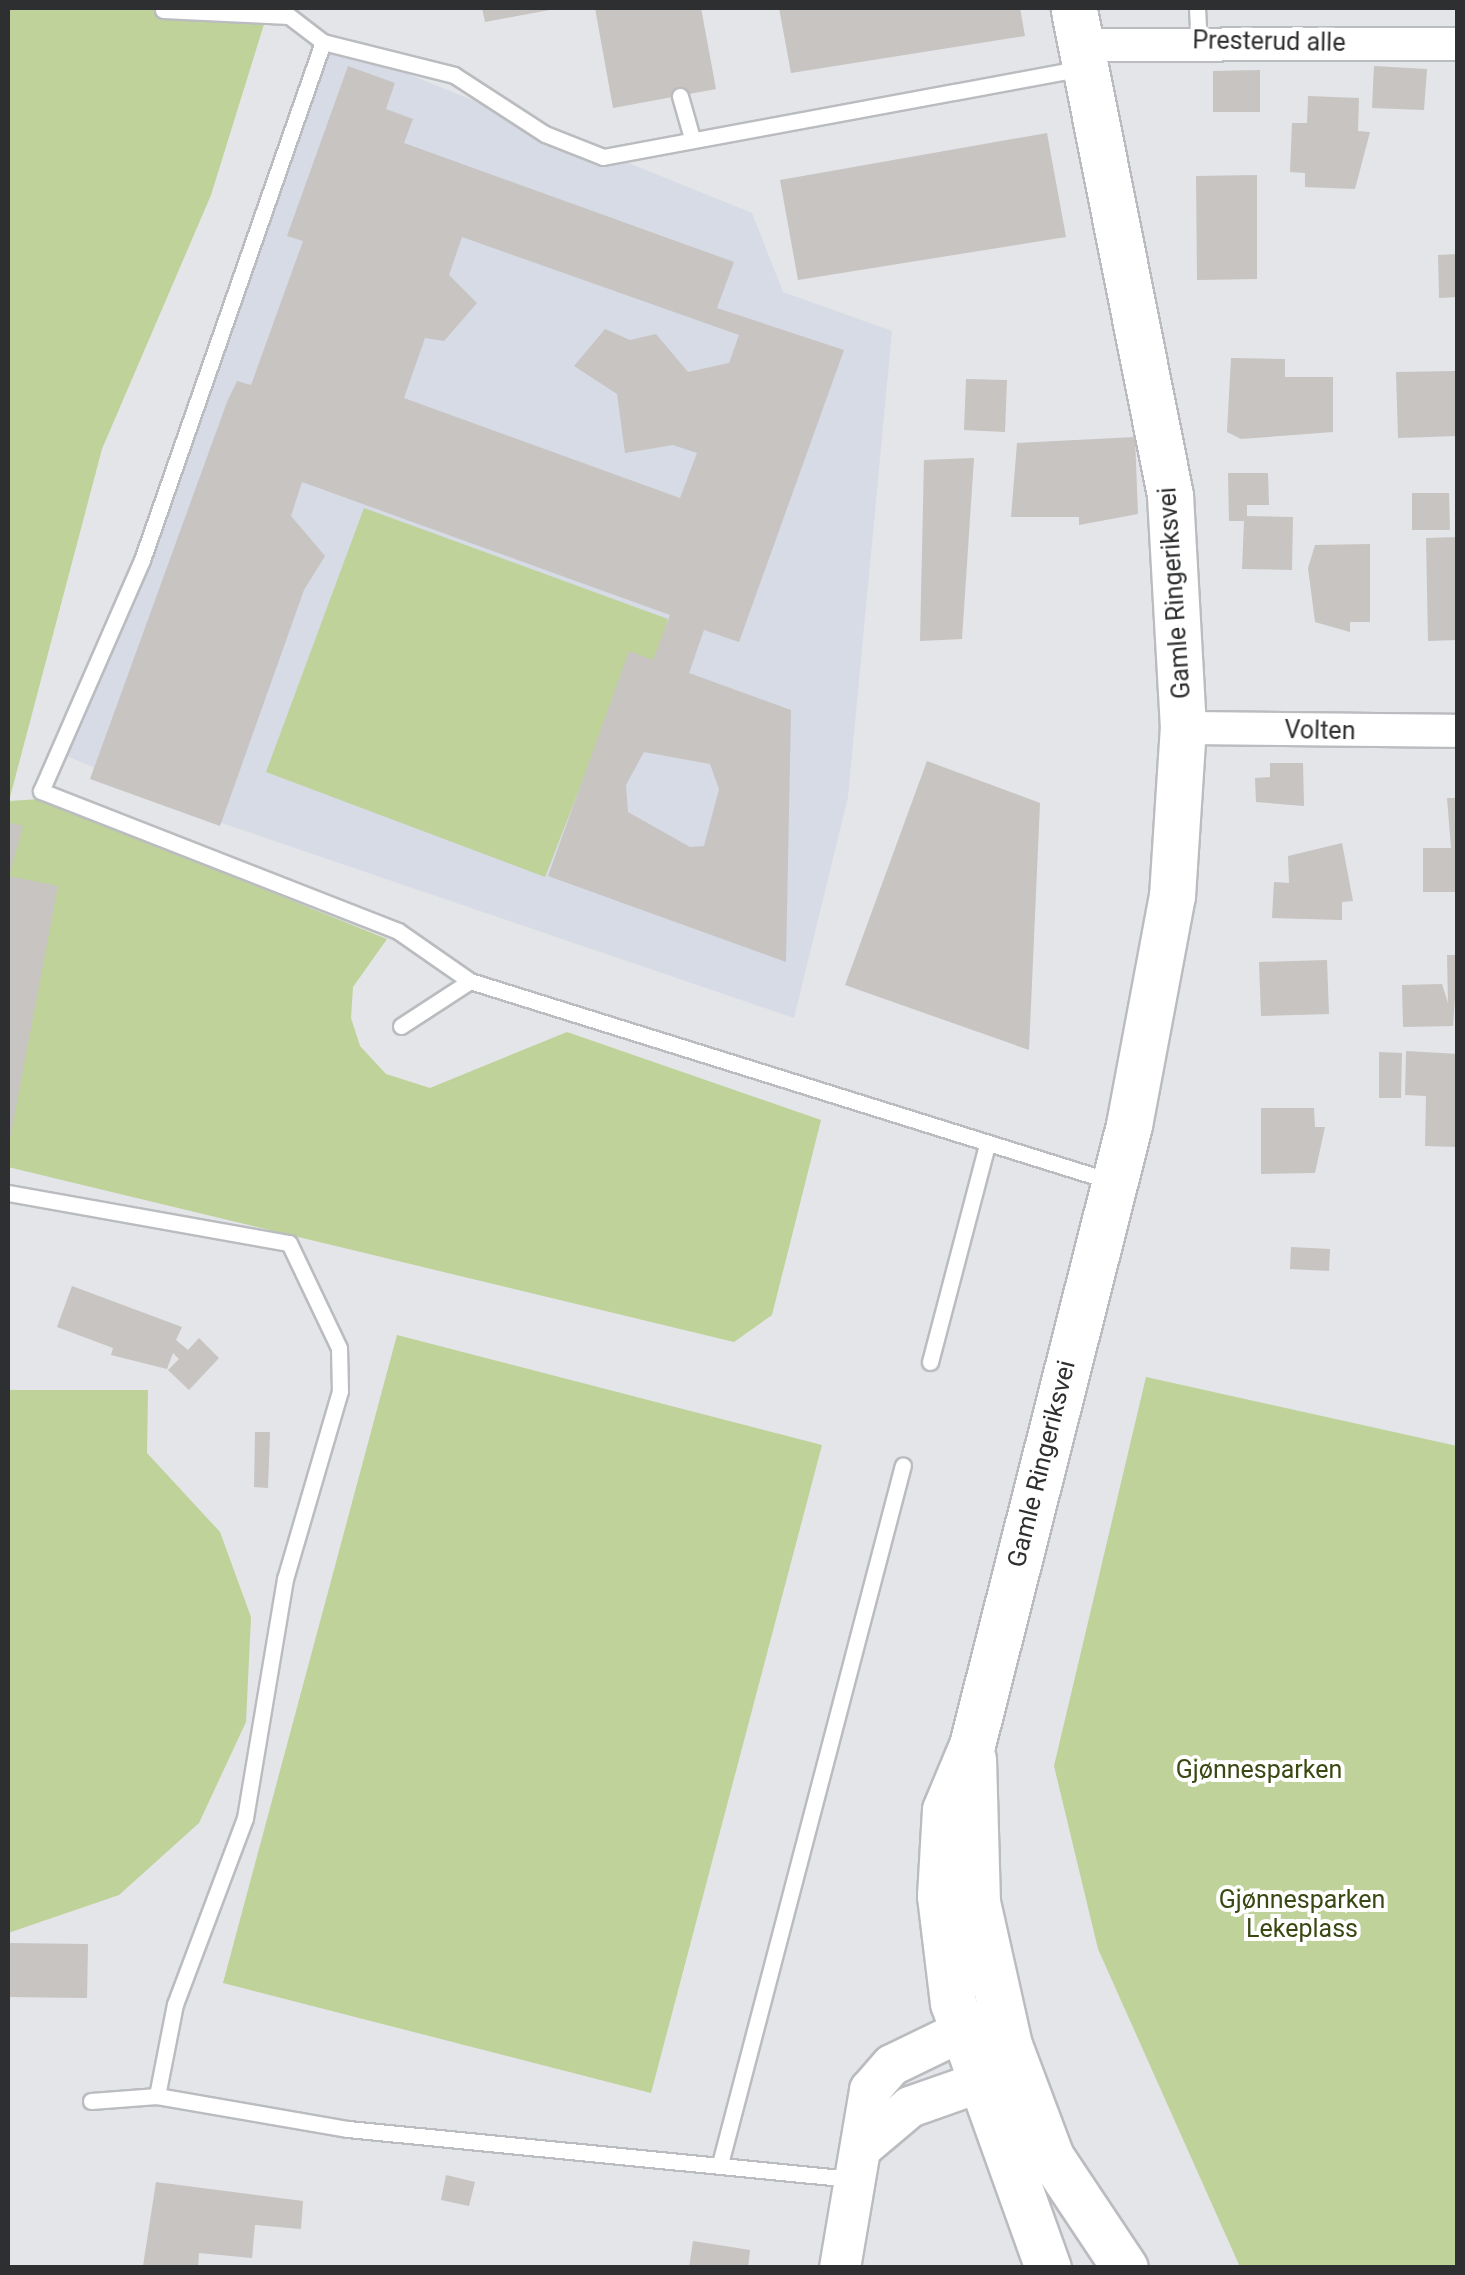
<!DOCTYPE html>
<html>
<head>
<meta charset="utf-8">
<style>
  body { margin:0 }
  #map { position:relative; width:1465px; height:2275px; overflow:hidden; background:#e3e5e8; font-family:Roboto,sans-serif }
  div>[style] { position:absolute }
  .built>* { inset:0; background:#d6dbe5 }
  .green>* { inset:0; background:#bed299 }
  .building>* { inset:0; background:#c7c4c2 }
  .roads { filter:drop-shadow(2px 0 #babcbf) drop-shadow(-2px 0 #babcbf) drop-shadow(0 2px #babcbf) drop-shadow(0 -2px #babcbf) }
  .service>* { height:15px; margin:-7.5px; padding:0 7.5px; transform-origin:7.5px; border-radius:7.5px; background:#fff }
  .minor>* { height:32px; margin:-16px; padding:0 16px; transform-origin:16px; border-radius:16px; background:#fff }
  .tertiary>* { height:40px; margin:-20px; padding:0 20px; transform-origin:20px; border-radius:20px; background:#fff }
  .secondary>* { height:45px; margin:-22.5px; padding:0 22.5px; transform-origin:22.5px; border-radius:22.5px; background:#fff }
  span { translate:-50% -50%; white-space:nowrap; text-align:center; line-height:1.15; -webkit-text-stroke:8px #fff; paint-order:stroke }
  .street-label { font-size:25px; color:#2e2f30 }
  .park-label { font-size:25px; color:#3a4814 }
  .frame { position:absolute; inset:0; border:10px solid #2e2f30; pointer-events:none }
</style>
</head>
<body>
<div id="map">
  <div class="built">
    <div style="clip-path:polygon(324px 40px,752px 213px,783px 292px,892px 331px,848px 797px,794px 1018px,219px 822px,58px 752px,142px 560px)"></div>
  </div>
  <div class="green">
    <div style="clip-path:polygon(8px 8px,269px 8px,211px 195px,102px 449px,9px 801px,40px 799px,387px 939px,353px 987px,351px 1018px,360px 1046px,386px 1074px,430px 1088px,567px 1032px,821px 1120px,772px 1315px,734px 1342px,8px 1167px)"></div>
    <div style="clip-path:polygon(364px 508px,668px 619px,654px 664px,631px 657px,545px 877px,266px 772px)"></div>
    <div style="clip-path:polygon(397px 1335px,822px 1445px,651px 2093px,223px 1983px)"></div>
    <div style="clip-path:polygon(1146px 1377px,1457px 1446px,1457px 2267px,1240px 2267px,1098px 1949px,1054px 1766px)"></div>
    <div style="clip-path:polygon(8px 1390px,148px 1390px,147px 1453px,220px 1532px,251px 1617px,246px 1722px,199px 1823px,119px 1895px,8px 1933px)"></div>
  </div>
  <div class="building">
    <div style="clip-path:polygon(482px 8px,555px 8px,555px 9px,485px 22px)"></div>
    <div style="clip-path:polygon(595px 8px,701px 8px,716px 89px,613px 108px)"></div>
    <div style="clip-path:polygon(779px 8px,1020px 8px,1025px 36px,791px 73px)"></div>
    <div style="clip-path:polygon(evenodd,348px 66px,395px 83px,386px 109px,413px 119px,404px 143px,734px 262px,717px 308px,844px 350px,739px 642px,704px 630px,689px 673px,791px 710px,786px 962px,548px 876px,629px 651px,653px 660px,670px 615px,302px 482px,291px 516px,325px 556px,304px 590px,220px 826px,90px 779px,227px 402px,237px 381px,251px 385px,303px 241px,287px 236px,348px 66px,462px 237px,739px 335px,729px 363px,688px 372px,656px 334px,630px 340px,605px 329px,574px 366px,617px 394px,625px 453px,673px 445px,697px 453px,680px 498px,404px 398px,425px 338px,444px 341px,477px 303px,449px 275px,462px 237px,348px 66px,644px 752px,710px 764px,719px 789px,704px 846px,690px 847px,628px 812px,626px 785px,644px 752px)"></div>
    <div style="clip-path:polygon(1374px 66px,1427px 69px,1424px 110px,1372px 108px)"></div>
    <div style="clip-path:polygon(1260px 70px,1260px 112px,1213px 112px,1213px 71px)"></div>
    <div style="clip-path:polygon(1308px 96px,1359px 98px,1358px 131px,1370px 132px,1355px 189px,1305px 187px,1305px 173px,1290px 172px,1292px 123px,1307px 123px)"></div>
    <div style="clip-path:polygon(1047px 133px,1066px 237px,798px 280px,780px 180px)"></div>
    <div style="clip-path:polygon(1257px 175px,1257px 279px,1197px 280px,1196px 176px)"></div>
    <div style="clip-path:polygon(1458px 254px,1458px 297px,1439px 298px,1438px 255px)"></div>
    <div style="clip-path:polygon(1231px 358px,1285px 359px,1285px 377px,1333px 377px,1333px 432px,1241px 439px,1227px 432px)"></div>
    <div style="clip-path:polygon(1458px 371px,1458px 436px,1398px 438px,1396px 372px)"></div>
    <div style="clip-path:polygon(966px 379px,1007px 380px,1005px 432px,964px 430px)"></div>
    <div style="clip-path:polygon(1135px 437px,1138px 514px,1079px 525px,1079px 517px,1011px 517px,1017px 443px)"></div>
    <div style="clip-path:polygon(974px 458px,962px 639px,920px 641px,924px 460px)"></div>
    <div style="clip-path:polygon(1228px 473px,1268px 473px,1269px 505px,1247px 505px,1247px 516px,1293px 517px,1292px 570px,1242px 569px,1244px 521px,1229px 521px)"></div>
    <div style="clip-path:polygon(1412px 493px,1449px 493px,1450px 530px,1412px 530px)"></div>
    <div style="clip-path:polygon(1458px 537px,1458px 640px,1428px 641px,1426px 538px)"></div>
    <div style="clip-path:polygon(1370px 544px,1370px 622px,1350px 622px,1350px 632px,1315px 622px,1308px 568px,1315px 545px)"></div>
    <div style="clip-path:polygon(927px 761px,1040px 803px,1029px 1050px,845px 985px)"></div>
    <div style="clip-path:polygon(1270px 763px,1303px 763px,1304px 806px,1256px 802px,1255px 778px,1270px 777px)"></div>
    <div style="clip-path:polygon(1447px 798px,1458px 798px,1458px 892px,1423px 892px,1423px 848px,1451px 848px)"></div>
    <div style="clip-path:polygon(8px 822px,23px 826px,9px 876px,58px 886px,9px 1144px)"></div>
    <div style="clip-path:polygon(1342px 843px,1353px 901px,1342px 902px,1342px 920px,1272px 918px,1274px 882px,1289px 883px,1288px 856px)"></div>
    <div style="clip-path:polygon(1447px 955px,1458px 955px,1453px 1026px,1403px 1027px,1402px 985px,1442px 984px,1448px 1003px)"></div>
    <div style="clip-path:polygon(1327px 960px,1329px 1014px,1261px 1016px,1259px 962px)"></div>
    <div style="clip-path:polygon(1406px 1051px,1458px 1054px,1458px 1147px,1425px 1146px,1426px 1096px,1405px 1095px)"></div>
    <div style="clip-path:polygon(1379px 1052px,1402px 1053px,1401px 1098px,1379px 1098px)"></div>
    <div style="clip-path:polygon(1261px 1108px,1314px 1108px,1315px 1127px,1325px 1127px,1315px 1173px,1261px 1174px)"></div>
    <div style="clip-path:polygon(1291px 1247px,1330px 1249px,1329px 1271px,1290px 1269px)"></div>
    <div style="clip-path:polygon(72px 1286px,182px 1327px,176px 1340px,188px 1350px,199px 1338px,219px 1358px,189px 1390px,168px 1370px,179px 1359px,173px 1353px,167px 1369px,111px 1355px,113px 1348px,57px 1327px)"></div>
    <div style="clip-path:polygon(255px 1432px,270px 1432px,268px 1488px,254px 1487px)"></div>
    <div style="clip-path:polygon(8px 1943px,88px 1944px,87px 1998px,8px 1997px)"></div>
    <div style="clip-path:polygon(446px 2175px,475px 2182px,469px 2206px,441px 2200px)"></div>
    <div style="clip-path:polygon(156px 2182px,303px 2201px,301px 2229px,255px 2225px,252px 2258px,199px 2253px,198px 2268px,143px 2266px)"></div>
    <div style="clip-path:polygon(693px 2241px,750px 2250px,748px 2268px,689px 2268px)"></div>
  </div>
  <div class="roads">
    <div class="service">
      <div style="left:1197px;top:8px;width:33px;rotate:87deg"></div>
      <div style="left:163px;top:10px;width:126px;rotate:2.7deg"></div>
      <div style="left:289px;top:16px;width:43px;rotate:37.4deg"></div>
      <div style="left:323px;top:42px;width:135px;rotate:14.1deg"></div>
      <div style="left:454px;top:75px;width:108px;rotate:33deg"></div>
      <div style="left:545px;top:134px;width:62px;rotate:21.6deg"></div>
      <div style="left:603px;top:157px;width:485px;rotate:-10.5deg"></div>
      <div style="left:323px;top:42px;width:549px;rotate:109.26deg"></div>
      <div style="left:142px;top:560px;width:252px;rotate:113.6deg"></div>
      <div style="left:41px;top:791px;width:383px;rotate:21.4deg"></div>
      <div style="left:398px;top:931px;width:88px;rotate:34.8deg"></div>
      <div style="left:680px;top:96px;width:44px;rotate:74.1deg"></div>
      <div style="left:401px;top:1026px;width:82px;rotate:-33.1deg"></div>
      <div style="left:470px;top:981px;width:671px;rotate:17.35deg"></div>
      <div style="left:8px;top:1193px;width:285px;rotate:10.1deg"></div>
      <div style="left:289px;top:1243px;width:116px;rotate:64.5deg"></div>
      <div style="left:339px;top:1348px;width:43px;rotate:88.7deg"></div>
      <div style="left:340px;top:1391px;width:196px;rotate:106.3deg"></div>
      <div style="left:285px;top:1579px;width:242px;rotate:99.5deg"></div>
      <div style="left:245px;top:1818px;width:199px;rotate:110.6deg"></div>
      <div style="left:175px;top:2004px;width:94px;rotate:101.1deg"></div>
      <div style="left:157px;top:2096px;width:194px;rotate:9.8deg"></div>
      <div style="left:348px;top:2129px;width:506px;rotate:5.67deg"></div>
      <div style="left:930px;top:1362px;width:224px;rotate:-75.3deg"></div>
      <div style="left:91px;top:2101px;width:66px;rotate:-4.3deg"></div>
      <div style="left:721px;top:2160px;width:718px;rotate:-75.33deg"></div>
    </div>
    <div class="minor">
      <div style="left:1081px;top:45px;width:377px;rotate:-0.2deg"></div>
      <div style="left:1183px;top:728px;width:275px;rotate:0.6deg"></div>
    </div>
    <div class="tertiary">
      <div style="left:840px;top:2268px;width:181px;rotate:-80.4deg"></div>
      <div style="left:870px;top:2090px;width:33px;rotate:-49deg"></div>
      <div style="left:892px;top:2065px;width:78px;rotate:-25.9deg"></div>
      <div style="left:962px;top:2031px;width:49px;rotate:16.6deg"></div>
      <div style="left:1009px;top:2045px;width:49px;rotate:129.2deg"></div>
      <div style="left:978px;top:2083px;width:72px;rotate:160.6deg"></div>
      <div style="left:910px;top:2107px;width:59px;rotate:139.8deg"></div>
    </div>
    <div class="secondary">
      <div style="left:973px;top:1759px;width:143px;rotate:88.4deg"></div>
      <div style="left:977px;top:1902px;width:147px;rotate:77.4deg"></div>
      <div style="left:1009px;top:2045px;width:120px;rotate:69.4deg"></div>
      <div style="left:1051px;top:2157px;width:133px;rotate:56.3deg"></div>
      <div style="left:1048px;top:2268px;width:282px;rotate:-109.7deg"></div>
      <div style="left:953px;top:2003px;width:108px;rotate:-96.9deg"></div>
      <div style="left:940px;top:1896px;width:86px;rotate:-86.7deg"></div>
      <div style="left:945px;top:1810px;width:70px;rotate:-67.4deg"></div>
      <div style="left:972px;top:1745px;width:640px;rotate:-75.79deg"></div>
      <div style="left:1129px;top:1125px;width:233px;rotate:-79.4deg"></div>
      <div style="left:1172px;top:896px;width:168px;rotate:-86.3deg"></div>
      <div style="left:1183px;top:728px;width:233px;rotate:-93.2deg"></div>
      <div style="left:1170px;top:495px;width:496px;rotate:-101.2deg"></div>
    </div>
  </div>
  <div class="street-label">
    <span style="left:1269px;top:42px;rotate:1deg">Presterud alle</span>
    <span style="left:1175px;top:593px;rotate:-94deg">Gamle Ringeriksvei</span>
    <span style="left:1320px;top:731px;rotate:1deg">Volten</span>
    <span style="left:1042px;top:1464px;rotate:-76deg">Gamle Ringeriksvei</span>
  </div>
  <div class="park-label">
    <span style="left:1259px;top:1770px">Gjønnesparken</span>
    <span style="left:1302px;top:1915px">Gjønnesparken<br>Lekeplass</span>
  </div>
  <div class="frame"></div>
</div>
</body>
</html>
